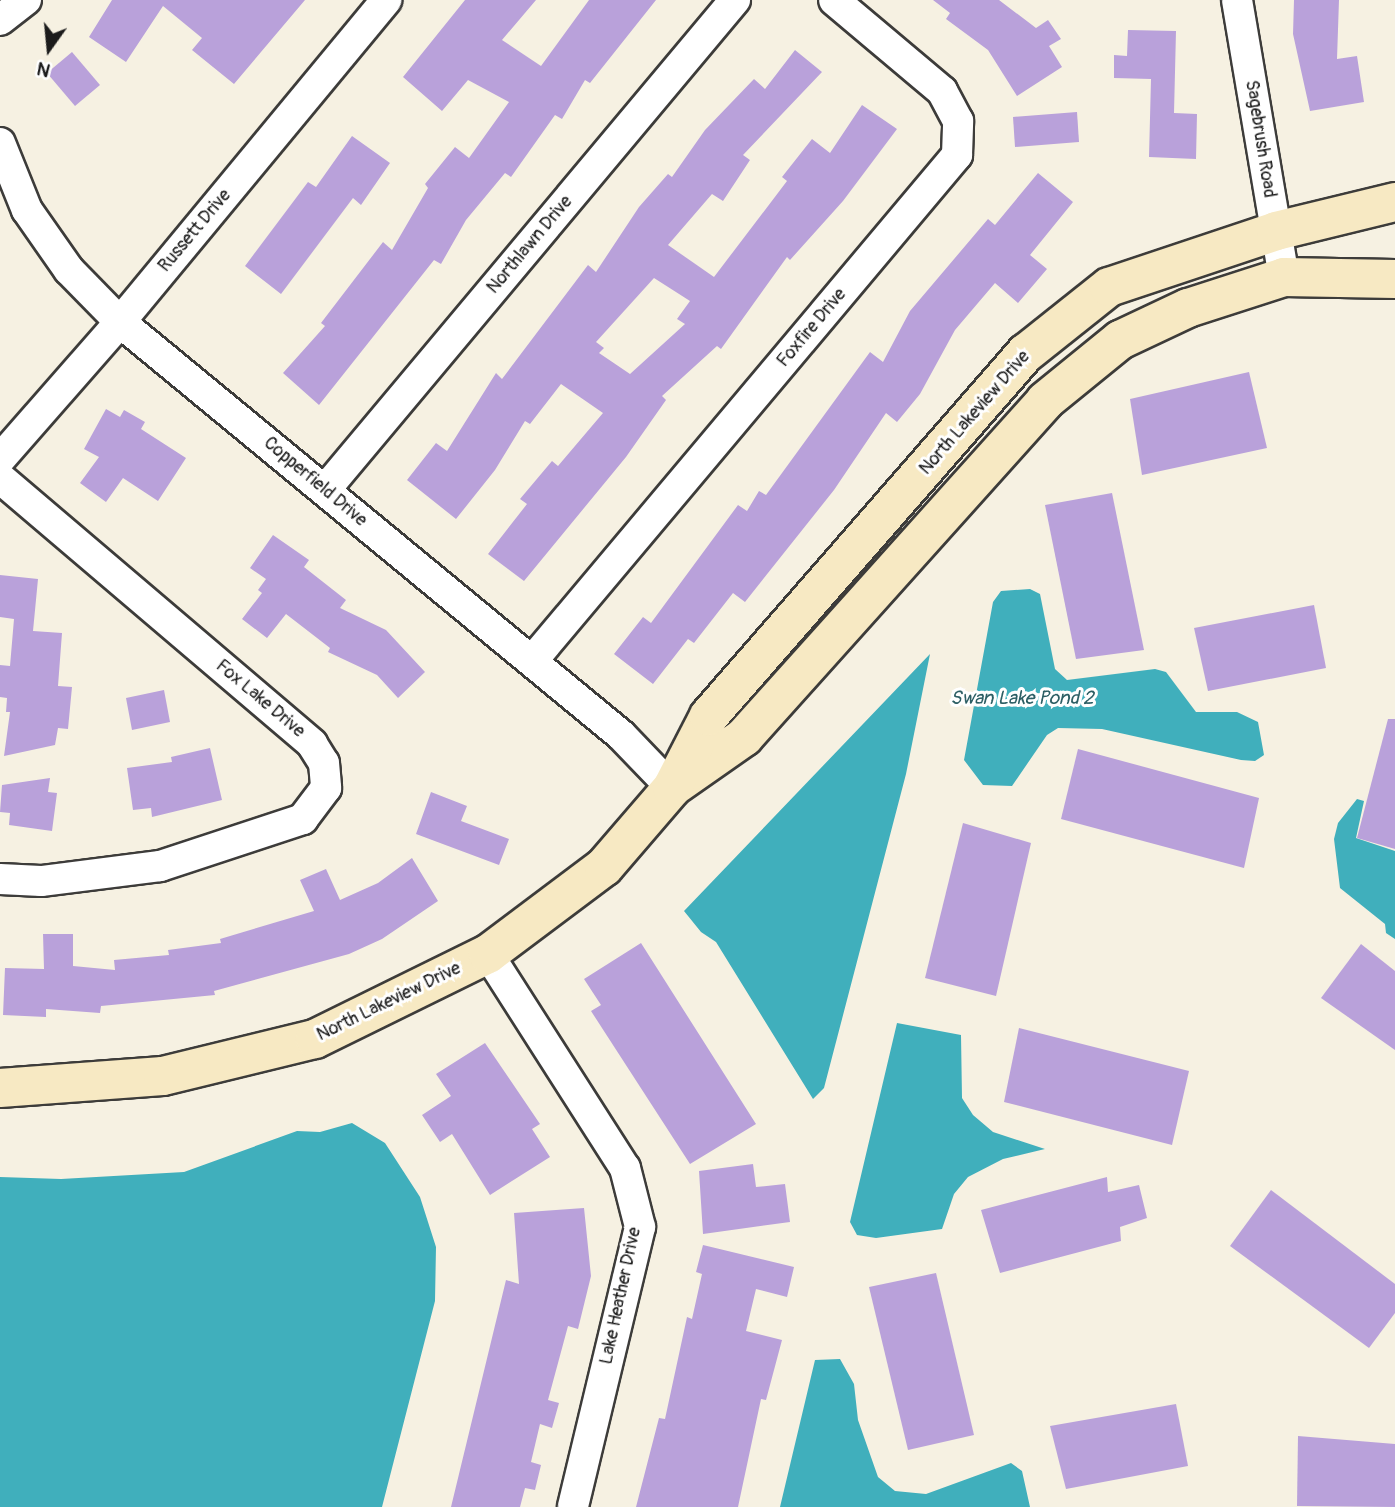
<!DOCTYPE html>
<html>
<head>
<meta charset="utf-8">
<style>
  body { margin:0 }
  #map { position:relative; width:1395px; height:1507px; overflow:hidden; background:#f6f1e2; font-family:Pangolin,sans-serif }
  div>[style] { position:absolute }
  .water>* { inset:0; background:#40afbc }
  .building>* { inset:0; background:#b9a1da }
  .roads { filter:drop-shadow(2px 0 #3d3c3a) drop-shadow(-2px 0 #3d3c3a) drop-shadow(0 2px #3d3c3a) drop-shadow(0 -2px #3d3c3a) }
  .street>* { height:30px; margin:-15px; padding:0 15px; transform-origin:15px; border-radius:15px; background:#fff }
  .secondary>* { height:38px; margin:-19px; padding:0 19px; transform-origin:19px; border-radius:19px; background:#f7e9c3 }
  span { translate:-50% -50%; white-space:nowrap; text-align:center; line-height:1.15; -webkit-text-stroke:6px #fff; paint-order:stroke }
  .street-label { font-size:18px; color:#1c1c1c }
  .water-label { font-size:19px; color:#2c5e64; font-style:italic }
  .north { position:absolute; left:14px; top:14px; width:70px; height:70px; -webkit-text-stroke:5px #fff; paint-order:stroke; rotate:195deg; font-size:19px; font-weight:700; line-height:28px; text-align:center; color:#1c1c1c }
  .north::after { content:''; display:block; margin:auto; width:24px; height:32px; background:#1c1c1c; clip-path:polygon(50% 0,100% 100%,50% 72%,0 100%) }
</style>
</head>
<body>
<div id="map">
  <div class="water">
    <div style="clip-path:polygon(1030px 589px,1040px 594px,1055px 669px,1067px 680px,1155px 669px,1166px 672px,1196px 712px,1237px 712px,1258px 722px,1264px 755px,1255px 761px,1241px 760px,1102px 729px,1058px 728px,1047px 735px,1012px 786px,983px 785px,964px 760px,993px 602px,1001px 591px)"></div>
    <div style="clip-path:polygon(930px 654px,906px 774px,824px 1088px,813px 1099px,716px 942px,701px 932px,684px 911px)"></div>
    <div style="clip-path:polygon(1357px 799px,1364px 801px,1356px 838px,1395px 851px,1395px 939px,1386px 933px,1385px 924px,1340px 888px,1334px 839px,1338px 823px)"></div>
    <div style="clip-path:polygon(897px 1023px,961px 1035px,962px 1098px,973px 1115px,993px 1132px,1045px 1149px,1003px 1159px,968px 1177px,954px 1194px,942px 1229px,876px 1238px,857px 1235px,850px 1222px)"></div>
    <div style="clip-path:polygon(352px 1123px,385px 1143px,420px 1197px,436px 1247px,435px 1301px,382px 1507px,0 1507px,0 1177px,61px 1179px,184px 1172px,297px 1131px,320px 1132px)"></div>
    <div style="clip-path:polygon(840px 1359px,854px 1384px,858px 1420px,878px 1477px,895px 1491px,926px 1494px,1011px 1463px,1022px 1471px,1030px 1507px,780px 1507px,815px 1360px)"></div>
  </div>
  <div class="building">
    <div style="clip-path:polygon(112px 0,305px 0,234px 84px,192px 50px,202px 38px,163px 6px,126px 62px,89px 37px)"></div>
    <div style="clip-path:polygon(465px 0,536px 0,502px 40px,541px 66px,589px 0,656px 0,590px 83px,585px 80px,562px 119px,555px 115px,511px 177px,505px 173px,466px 220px,441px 264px,434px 260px,319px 405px,283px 373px,325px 326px,321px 323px,383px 242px,392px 250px,428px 188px,425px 184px,455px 147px,469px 158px,509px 102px,468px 80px,442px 111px,403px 77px)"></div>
    <div style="clip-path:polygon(933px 0,999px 0,1036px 28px,1048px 20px,1061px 39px,1049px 46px,1062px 67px,1017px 96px,988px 50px,946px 19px,950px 13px)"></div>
    <div style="clip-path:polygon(1294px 0,1339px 0,1337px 59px,1357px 56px,1364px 102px,1310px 111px,1293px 34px)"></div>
    <div style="clip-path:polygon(1128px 30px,1176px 31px,1174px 113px,1197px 114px,1196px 159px,1149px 157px,1151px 79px,1114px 78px,1114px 55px,1127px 56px)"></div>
    <div style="clip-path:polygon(evenodd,795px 50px,822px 72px,743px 155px,750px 160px,723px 201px,712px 194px,668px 245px,714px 277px,787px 181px,782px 177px,812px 139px,830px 153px,862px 105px,897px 129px,843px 201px,790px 260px,787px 257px,721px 349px,717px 346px,662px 396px,666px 400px,626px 457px,524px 581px,488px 554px,527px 504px,520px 499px,552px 461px,558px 466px,603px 413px,561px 384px,530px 424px,525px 421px,495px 470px,456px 519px,407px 480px,436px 443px,447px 451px,496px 373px,502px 379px,588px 265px,596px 272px,639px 207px,668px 174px,672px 177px,705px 130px,754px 79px,765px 89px,795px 50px,654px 278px,690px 301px,677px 319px,685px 324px,630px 374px,599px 353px,604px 348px,596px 342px,654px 278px)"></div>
    <div style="clip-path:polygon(72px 52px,100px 85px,75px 106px,47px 73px)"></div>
    <div style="clip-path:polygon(1077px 112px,1079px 142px,1015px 147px,1013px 117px)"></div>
    <div style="clip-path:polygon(352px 136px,390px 163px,361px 205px,353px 198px,281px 294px,245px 266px,308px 182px,316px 187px)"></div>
    <div style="clip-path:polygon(1038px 173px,1073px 202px,1030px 255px,1047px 269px,1018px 303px,995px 283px,955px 330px,920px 394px,897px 422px,886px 413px,834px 490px,745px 602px,733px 593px,694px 643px,688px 639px,653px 684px,614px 654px,643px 617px,651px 623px,738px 505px,747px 511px,759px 491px,766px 495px,870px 352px,883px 362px,910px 311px,988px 219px,995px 225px)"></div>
    <div style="clip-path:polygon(1249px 372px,1267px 448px,1142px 475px,1130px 399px)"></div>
    <div style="clip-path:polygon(106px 409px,120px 417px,124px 410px,145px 422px,141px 429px,186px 458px,158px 501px,123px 478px,106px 502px,80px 483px,99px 457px,84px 449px)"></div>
    <div style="clip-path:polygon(1112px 493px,1144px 650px,1076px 659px,1045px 505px)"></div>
    <div style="clip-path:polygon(273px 535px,309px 560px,304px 567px,346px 600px,340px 608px,386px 630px,425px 672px,398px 698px,377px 675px,328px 652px,330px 648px,286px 614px,267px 638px,242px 619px,262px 593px,258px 590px,266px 579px,250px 568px)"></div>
    <div style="clip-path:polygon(0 575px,38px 579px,33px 631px,62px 633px,58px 686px,72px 687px,68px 729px,58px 728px,55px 745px,4px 756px,10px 712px,6px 712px,7px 698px,0 697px,0 665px,10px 666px,14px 619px,0 617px)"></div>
    <div style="clip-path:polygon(1314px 605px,1326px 668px,1208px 691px,1194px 628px)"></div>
    <div style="clip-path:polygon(164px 690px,170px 722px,132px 730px,126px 698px)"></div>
    <div style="clip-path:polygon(1388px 719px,1395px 719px,1395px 849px,1357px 838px)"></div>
    <div style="clip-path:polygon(210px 748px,222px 800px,152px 817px,151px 808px,133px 810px,127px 768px,172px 762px,171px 757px)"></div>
    <div style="clip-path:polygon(1078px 749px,1259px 798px,1244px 868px,1061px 819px)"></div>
    <div style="clip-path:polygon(50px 778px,48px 792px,57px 793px,52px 831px,9px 825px,10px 813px,0 812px,2px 785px)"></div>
    <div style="clip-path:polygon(431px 792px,467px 806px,461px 821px,509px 839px,499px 865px,416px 834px)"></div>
    <div style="clip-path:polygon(963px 823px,1031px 843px,996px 996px,925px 978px)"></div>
    <div style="clip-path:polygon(412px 858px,438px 901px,382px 939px,349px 954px,214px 991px,215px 995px,101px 1006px,100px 1013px,46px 1009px,46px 1017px,3px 1015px,5px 968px,44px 969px,43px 934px,73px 934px,73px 966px,115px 970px,114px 960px,169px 955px,168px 950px,221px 943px,220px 939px,314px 911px,300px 880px,326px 869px,340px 900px,378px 883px)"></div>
    <div style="clip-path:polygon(641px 943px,756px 1124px,690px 1164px,591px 1011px,601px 1005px,584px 979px)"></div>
    <div style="clip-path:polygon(1361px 944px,1395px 971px,1395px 1050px,1321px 998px)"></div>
    <div style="clip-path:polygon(1019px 1028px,1189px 1071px,1172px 1145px,1004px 1102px)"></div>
    <div style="clip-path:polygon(485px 1043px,540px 1124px,532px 1129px,550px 1157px,490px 1195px,452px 1134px,440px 1142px,422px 1115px,451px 1096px,436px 1074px)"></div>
    <div style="clip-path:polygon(753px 1164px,756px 1187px,785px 1184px,790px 1222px,703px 1234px,699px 1171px)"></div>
    <div style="clip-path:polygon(1107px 1177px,1108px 1192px,1139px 1185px,1147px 1218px,1120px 1227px,1121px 1241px,1000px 1273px,981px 1210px)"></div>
    <div style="clip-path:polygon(1271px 1190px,1395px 1284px,1395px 1313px,1369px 1348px,1230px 1246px)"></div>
    <div style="clip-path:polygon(584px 1208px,591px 1276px,578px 1329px,568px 1326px,548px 1400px,559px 1403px,552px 1428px,540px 1424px,531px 1462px,541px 1465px,535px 1490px,525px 1488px,520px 1507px,451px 1507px,506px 1280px,519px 1284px,514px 1213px)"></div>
    <div style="clip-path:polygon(703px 1245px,794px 1267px,787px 1297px,756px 1289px,746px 1331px,782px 1340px,766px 1400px,761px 1399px,738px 1507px,636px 1507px,659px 1418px,665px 1419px,687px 1317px,692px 1319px,702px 1274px,696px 1272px)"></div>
    <div style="clip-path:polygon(936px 1273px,974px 1435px,908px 1450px,869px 1287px)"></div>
    <div style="clip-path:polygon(1176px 1404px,1188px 1466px,1066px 1489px,1050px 1426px)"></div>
    <div style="clip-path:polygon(1298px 1436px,1395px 1444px,1395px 1507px,1297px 1506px)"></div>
  </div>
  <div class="roads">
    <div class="street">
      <div style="left:1237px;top:0;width:281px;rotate:80.4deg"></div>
      <div style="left:0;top:20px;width:33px;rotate:-38deg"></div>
      <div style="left:0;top:143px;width:72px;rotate:68.1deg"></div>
      <div style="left:27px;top:210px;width:73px;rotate:55deg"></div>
      <div style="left:69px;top:270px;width:73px;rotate:45.6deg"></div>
      <div style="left:120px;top:322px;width:649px;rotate:39.5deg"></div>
      <div style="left:621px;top:735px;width:74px;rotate:46.1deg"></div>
      <div style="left:0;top:459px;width:182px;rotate:-48.8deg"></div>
      <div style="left:120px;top:322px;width:418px;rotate:-50.4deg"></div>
      <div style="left:0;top:478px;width:410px;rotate:40.4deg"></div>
      <div style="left:312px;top:744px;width:22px;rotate:58deg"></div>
      <div style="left:324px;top:763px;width:25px;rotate:85deg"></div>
      <div style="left:326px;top:788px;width:39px;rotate:127deg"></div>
      <div style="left:303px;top:819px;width:151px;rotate:161.8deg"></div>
      <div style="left:160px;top:866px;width:120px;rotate:172.8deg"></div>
      <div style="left:41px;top:881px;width:41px;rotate:-177.2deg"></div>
      <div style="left:325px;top:490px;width:639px;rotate:-50.08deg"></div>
      <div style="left:532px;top:661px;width:661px;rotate:-49.97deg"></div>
      <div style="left:957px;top:155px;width:34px;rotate:-88deg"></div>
      <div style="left:958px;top:121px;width:34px;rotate:-118deg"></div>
      <div style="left:942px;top:91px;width:141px;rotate:-139.9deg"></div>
      <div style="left:488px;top:954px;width:254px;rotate:57.4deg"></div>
      <div style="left:625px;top:1168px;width:61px;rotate:75.7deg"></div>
      <div style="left:640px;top:1227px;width:288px;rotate:103.5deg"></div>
    </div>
    <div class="secondary">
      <div style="left:677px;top:784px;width:82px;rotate:-35deg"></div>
      <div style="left:744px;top:737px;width:451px;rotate:-48.1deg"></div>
      <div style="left:1045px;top:401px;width:97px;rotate:-39.1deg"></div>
      <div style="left:1120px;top:340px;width:75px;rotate:-25.2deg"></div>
      <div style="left:1188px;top:308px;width:101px;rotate:-17.9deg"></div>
      <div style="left:1284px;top:277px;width:111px;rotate:1deg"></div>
      <div style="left:0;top:1088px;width:163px;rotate:-4.2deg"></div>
      <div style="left:163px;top:1076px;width:156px;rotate:-13.7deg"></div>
      <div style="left:315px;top:1039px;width:193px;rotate:-26.2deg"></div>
      <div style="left:488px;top:954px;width:145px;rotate:-36.9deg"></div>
      <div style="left:604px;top:867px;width:104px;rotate:-49.3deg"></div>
      <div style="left:672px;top:788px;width:81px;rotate:-62.8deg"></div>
      <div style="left:709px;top:716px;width:482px;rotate:-48.9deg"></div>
      <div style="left:1026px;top:353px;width:106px;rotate:-38.5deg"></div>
      <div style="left:1109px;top:287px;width:176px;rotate:-18.5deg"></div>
      <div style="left:1276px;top:231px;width:122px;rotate:-13.7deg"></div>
    </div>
  </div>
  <div class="street-label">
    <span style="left:1260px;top:139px;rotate:81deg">Sagebrush Road</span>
    <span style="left:195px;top:231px;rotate:-50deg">Russett Drive</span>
    <span style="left:530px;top:245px;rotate:-50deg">Northlawn Drive</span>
    <span style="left:812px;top:328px;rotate:-50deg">Foxfire Drive</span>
    <span style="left:975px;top:413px;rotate:-49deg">North Lakeview Drive</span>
    <span style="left:315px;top:482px;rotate:40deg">Copperfield Drive</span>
    <span style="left:260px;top:699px;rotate:40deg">Fox Lake Drive</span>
    <span style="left:389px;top:1002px;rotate:-26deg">North Lakeview Drive</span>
    <span style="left:621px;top:1296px;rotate:-78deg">Lake Heather Drive</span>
  </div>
  <div class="water-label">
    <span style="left:1022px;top:699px">Swan Lake Pond 2</span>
  </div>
  <div class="north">N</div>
</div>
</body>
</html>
